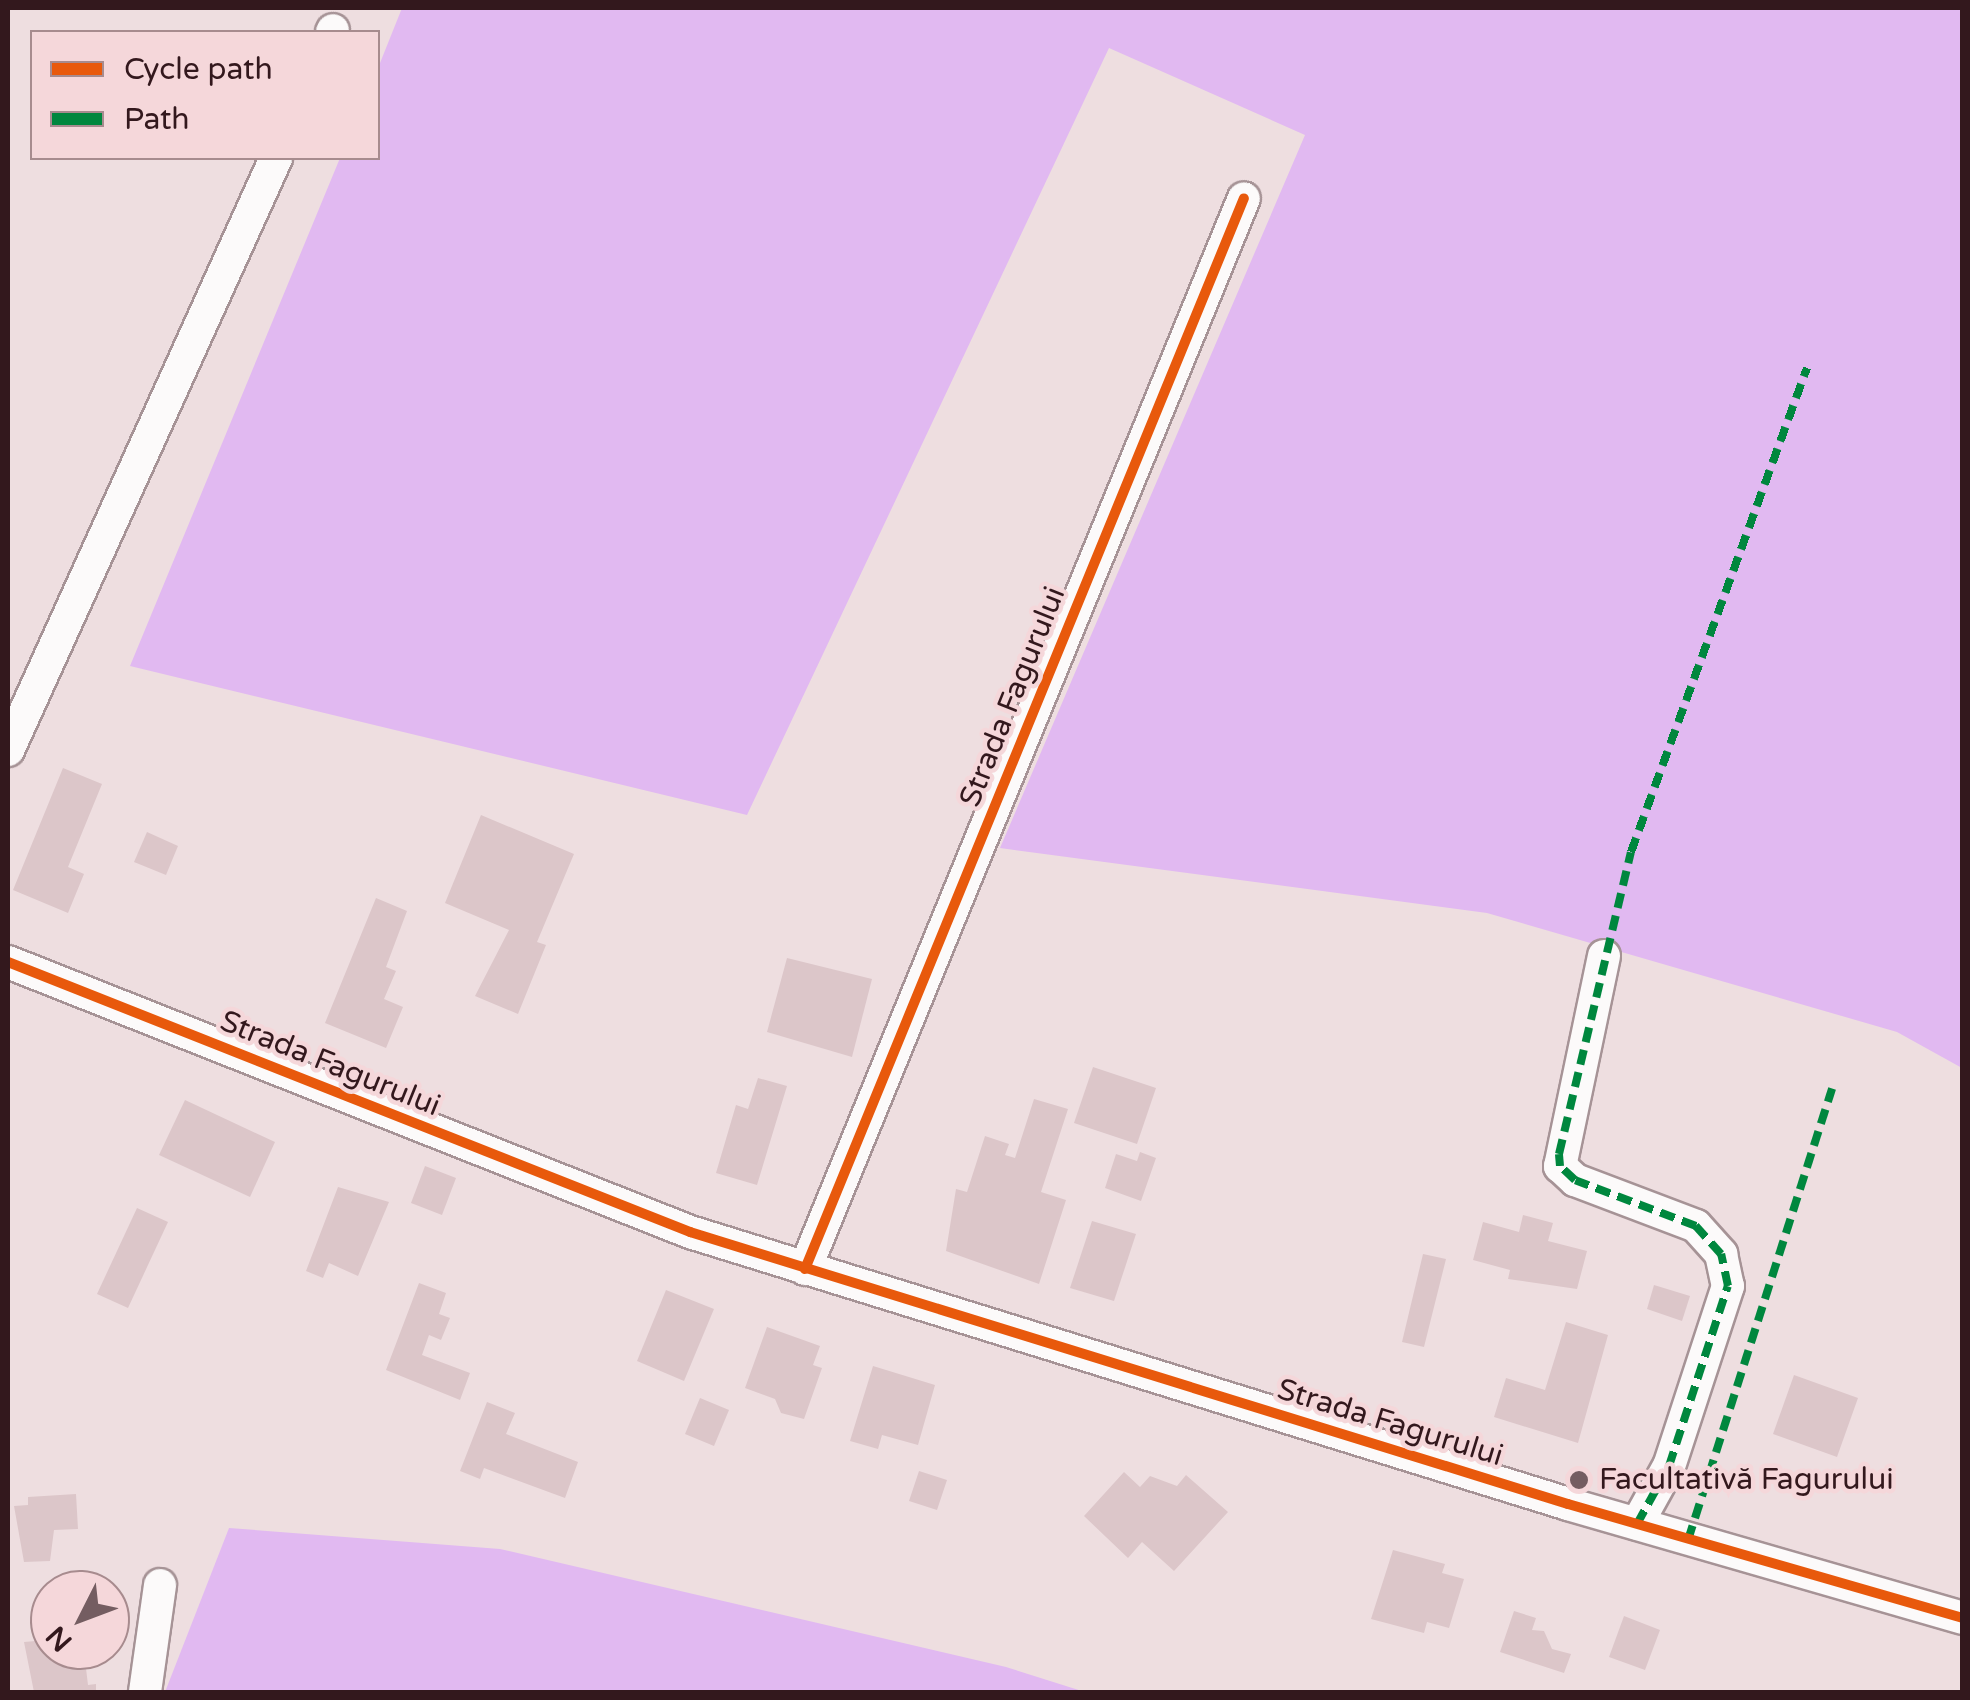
<!DOCTYPE html>
<html>
<head>
<meta charset="utf-8">
<style>
  body { margin:0 }
  #map { position:relative; width:1970px; height:1700px; overflow:hidden; background:#eedee0; font-family:"Varela Round",sans-serif }
  div>[style] { position:absolute }
  .green>* { inset:0; background:#e1b9f1 }
  .building>* { inset:0; background:#dcc6c9 }
  .roads { filter:drop-shadow(2px 0 #a69396) drop-shadow(-2px 0 #a69396) drop-shadow(0 2px #a69396) drop-shadow(0 -2px #a69396) }
  .minor>* { height:32px; margin:-16px; padding:0 16px; transform-origin:16px; border-radius:16px; background:#fcfafa }
  .quiet>* { height:8px; margin-top:-4px; transform-origin:0; background:repeating-linear-gradient(90deg,#00873e 0 15px,transparent 0 23px) }
  .cycleway>* { height:10px; margin:-5px; padding:0 5px; transform-origin:5px; border-radius:5px; background:#e8590c }
  .dots>* { width:28px; height:28px; translate:-50% -50%; box-sizing:border-box; border:5px solid #f5d7da; border-radius:50% }
  span { translate:-50% -50%; white-space:nowrap; text-align:center; line-height:1.15; -webkit-text-stroke:9px #f5d7da; paint-order:stroke }
  .street-label { font-size:30px; color:#33181d }
  .poi-label { font-size:30px; color:#33181d }
  .left { translate:0 -50%; text-align:left }
  .frame { position:absolute; inset:0; border:10px solid #33181d; pointer-events:none }
  .legend { position:absolute; left:30px; top:30px; width:350px; height:130px; box-sizing:border-box; background:#f5d7da; border:2px solid #a78b8e; margin:0; padding:12px 18px; list-style:none; font-size:30px; color:#33181d }
  .legend li { display:flex; align-items:center; gap:20px; height:50px }
  .legend b { width:50px; border:2px solid #a78b8e }
  .north { position:absolute; left:30px; top:1570px; width:100px; height:100px; box-sizing:border-box; background:#f5d7da; border:2px solid #a78b8e; border-radius:50%; rotate:228deg; font-size:28px; font-weight:700; line-height:40px; text-align:center; color:#33181d }
  .north::after { content:''; display:block; margin:auto; width:35px; height:45px; background:#745d61; clip-path:polygon(50% 0,100% 100%,50% 72%,0 100%) }
</style>
</head>
<body>
<div id="map">
  <div class="green">
    <div style="clip-path:polygon(402px 8px,1962px 8px,1962px 1068px,1897px 1032px,1487px 913px,1000px 848px,1305px 135px,1109px 48px,747px 815px,130px 666px,340px 158px,378px 158px,378px 68px)"></div>
    <div style="clip-path:polygon(229px 1528px,500px 1549px,1006px 1667px,1085px 1692px,165px 1692px)"></div>
  </div>
  <div class="building">
    <div style="clip-path:polygon(63px 768px,102px 784px,68px 867px,84px 874px,68px 913px,13px 890px)"></div>
    <div style="clip-path:polygon(481px 815px,574px 854px,537px 942px,546px 945px,518px 1014px,475px 996px,509px 930px,445px 903px)"></div>
    <div style="clip-path:polygon(147px 832px,178px 846px,166px 875px,134px 862px)"></div>
    <div style="clip-path:polygon(376px 898px,407px 911px,386px 967px,396px 971px,384px 999px,403px 1007px,386px 1048px,325px 1023px)"></div>
    <div style="clip-path:polygon(787px 958px,872px 979px,852px 1057px,767px 1032px)"></div>
    <div style="clip-path:polygon(1093px 1067px,1156px 1088px,1137px 1144px,1074px 1123px)"></div>
    <div style="clip-path:polygon(758px 1078px,787px 1086px,757px 1185px,716px 1173px,736px 1105px,748px 1109px)"></div>
    <div style="clip-path:polygon(1034px 1099px,1068px 1109px,1041px 1192px,1066px 1200px,1039px 1284px,946px 1251px,956px 1189px,967px 1192px,985px 1136px,1009px 1144px,1005px 1155px,1015px 1158px)"></div>
    <div style="clip-path:polygon(185px 1100px,275px 1142px,250px 1197px,159px 1155px)"></div>
    <div style="clip-path:polygon(1140px 1152px,1156px 1158px,1141px 1201px,1105px 1188px,1116px 1154px,1137px 1161px)"></div>
    <div style="clip-path:polygon(425px 1166px,456px 1178px,442px 1215px,411px 1203px)"></div>
    <div style="clip-path:polygon(338px 1187px,389px 1202px,358px 1276px,329px 1263px,323px 1278px,306px 1271px)"></div>
    <div style="clip-path:polygon(137px 1208px,168px 1222px,128px 1308px,97px 1294px)"></div>
    <div style="clip-path:polygon(1523px 1215px,1553px 1223px,1548px 1241px,1587px 1251px,1577px 1289px,1508px 1279px,1510px 1270px,1473px 1260px,1483px 1222px,1519px 1232px)"></div>
    <div style="clip-path:polygon(1092px 1221px,1136px 1234px,1114px 1301px,1070px 1288px)"></div>
    <div style="clip-path:polygon(1423px 1254px,1446px 1259px,1424px 1347px,1402px 1342px)"></div>
    <div style="clip-path:polygon(419px 1283px,446px 1293px,439px 1314px,450px 1318px,441px 1340px,429px 1335px,422px 1355px,470px 1373px,460px 1400px,386px 1370px)"></div>
    <div style="clip-path:polygon(1654px 1285px,1690px 1296px,1682px 1321px,1647px 1309px)"></div>
    <div style="clip-path:polygon(666px 1290px,714px 1309px,684px 1381px,637px 1361px)"></div>
    <div style="clip-path:polygon(1566px 1322px,1608px 1335px,1578px 1443px,1494px 1417px,1506px 1378px,1545px 1390px)"></div>
    <div style="clip-path:polygon(767px 1327px,820px 1346px,813px 1365px,822px 1368px,804px 1419px,781px 1413px,775px 1399px,745px 1388px)"></div>
    <div style="clip-path:polygon(873px 1366px,935px 1385px,918px 1445px,882px 1435px,878px 1449px,850px 1441px)"></div>
    <div style="clip-path:polygon(1794px 1375px,1858px 1398px,1837px 1457px,1773px 1434px)"></div>
    <div style="clip-path:polygon(700px 1398px,729px 1410px,714px 1446px,685px 1434px)"></div>
    <div style="clip-path:polygon(487px 1402px,515px 1413px,506px 1434px,578px 1462px,565px 1498px,484px 1468px,480px 1479px,460px 1471px)"></div>
    <div style="clip-path:polygon(919px 1471px,947px 1480px,937px 1510px,909px 1501px)"></div>
    <div style="clip-path:polygon(1124px 1472px,1140px 1487px,1150px 1476px,1177px 1486px,1186px 1475px,1228px 1512px,1174px 1571px,1142px 1542px,1128px 1558px,1084px 1516px)"></div>
    <div style="clip-path:polygon(76px 1494px,78px 1529px,54px 1530px,50px 1561px,24px 1562px,14px 1506px,28px 1505px,28px 1497px)"></div>
    <div style="clip-path:polygon(1393px 1550px,1445px 1564px,1442px 1573px,1464px 1579px,1449px 1628px,1427px 1622px,1424px 1633px,1371px 1619px)"></div>
    <div style="clip-path:polygon(1514px 1611px,1536px 1618px,1532px 1630px,1544px 1631px,1552px 1649px,1571px 1654px,1564px 1673px,1500px 1652px)"></div>
    <div style="clip-path:polygon(1624px 1616px,1660px 1630px,1645px 1670px,1609px 1657px)"></div>
    <div style="clip-path:polygon(46px 1627px,50px 1650px,94px 1650px,94px 1660px,85px 1660px,88px 1685px,96px 1684px,96px 1692px,34px 1692px,24px 1642px,47px 1640px)"></div>
  </div>
  <div class="roads">
    <div class="minor">
      <div style="left:332px;top:32px;width:2px;rotate:-63deg"></div>
      <div style="left:8px;top:750px;width:650px;rotate:-65.64deg"></div>
      <div style="left:1604px;top:956px;width:215px;rotate:101.8deg"></div>
      <div style="left:1560px;top:1166px;width:21px;rotate:43deg"></div>
      <div style="left:1575px;top:1180px;width:129px;rotate:20.8deg"></div>
      <div style="left:1696px;top:1226px;width:38px;rotate:48deg"></div>
      <div style="left:1721px;top:1254px;width:33px;rotate:78deg"></div>
      <div style="left:1728px;top:1286px;width:189px;rotate:108.1deg"></div>
      <div style="left:1669px;top:1466px;width:66px;rotate:118.9deg"></div>
      <div style="left:8px;top:962px;width:734px;rotate:21.6deg"></div>
      <div style="left:690px;top:1232px;width:919px;rotate:17.21deg"></div>
      <div style="left:1568px;top:1504px;width:410px;rotate:16.1deg"></div>
      <div style="left:805px;top:1269px;width:1157px;rotate:-67.71deg"></div>
      <div style="left:145px;top:1692px;width:108px;rotate:-82deg"></div>
    </div>
  </div>
  <div class="quiet">
    <div style="left:1637px;top:1524px;width:66px;rotate:-61.1deg"></div>
    <div style="left:1669px;top:1466px;width:189px;rotate:-71.9deg"></div>
    <div style="left:1728px;top:1286px;width:33px;rotate:-102deg"></div>
    <div style="left:1721px;top:1254px;width:38px;rotate:-132deg"></div>
    <div style="left:1696px;top:1226px;width:129px;rotate:-159.2deg"></div>
    <div style="left:1575px;top:1180px;width:21px;rotate:-137deg"></div>
    <div style="left:1560px;top:1166px;width:12px;rotate:-95deg"></div>
    <div style="left:1559px;top:1154px;width:310px;rotate:-76.6deg"></div>
    <div style="left:1631px;top:852px;width:515px;rotate:-70.02deg"></div>
    <div style="left:1688px;top:1540px;width:474px;rotate:-72.3deg"></div>
  </div>
  <div class="cycleway">
    <div style="left:8px;top:962px;width:734px;rotate:21.6deg"></div>
    <div style="left:690px;top:1232px;width:919px;rotate:17.21deg"></div>
    <div style="left:1568px;top:1504px;width:410px;rotate:16.1deg"></div>
    <div style="left:805px;top:1269px;width:1157px;rotate:-67.71deg"></div>
  </div>
  <div class="dots">
    <div style="left:1579px;top:1480px;background:#745d61"></div>
  </div>
  <div class="street-label">
    <span style="left:1013px;top:697px;rotate:-68deg">Strada Fagurului</span>
    <span style="left:330px;top:1064px;rotate:22deg">Strada Fagurului</span>
    <span style="left:1390px;top:1423px;rotate:17deg">Strada Fagurului</span>
  </div>
  <div class="poi-label">
    <span class="left" style="left:1599px;top:1480px">Facultativă Fagurului</span>
  </div>
  <div class="frame"></div>
  <ul class="legend">
  <li><b style="height:12px;background:#e8590c"></b>Cycle path</li>
  <li><b style="height:12px;background:#00873e"></b>Path</li>
  </ul>
  <div class="north">N</div>
</div>
</body>
</html>
